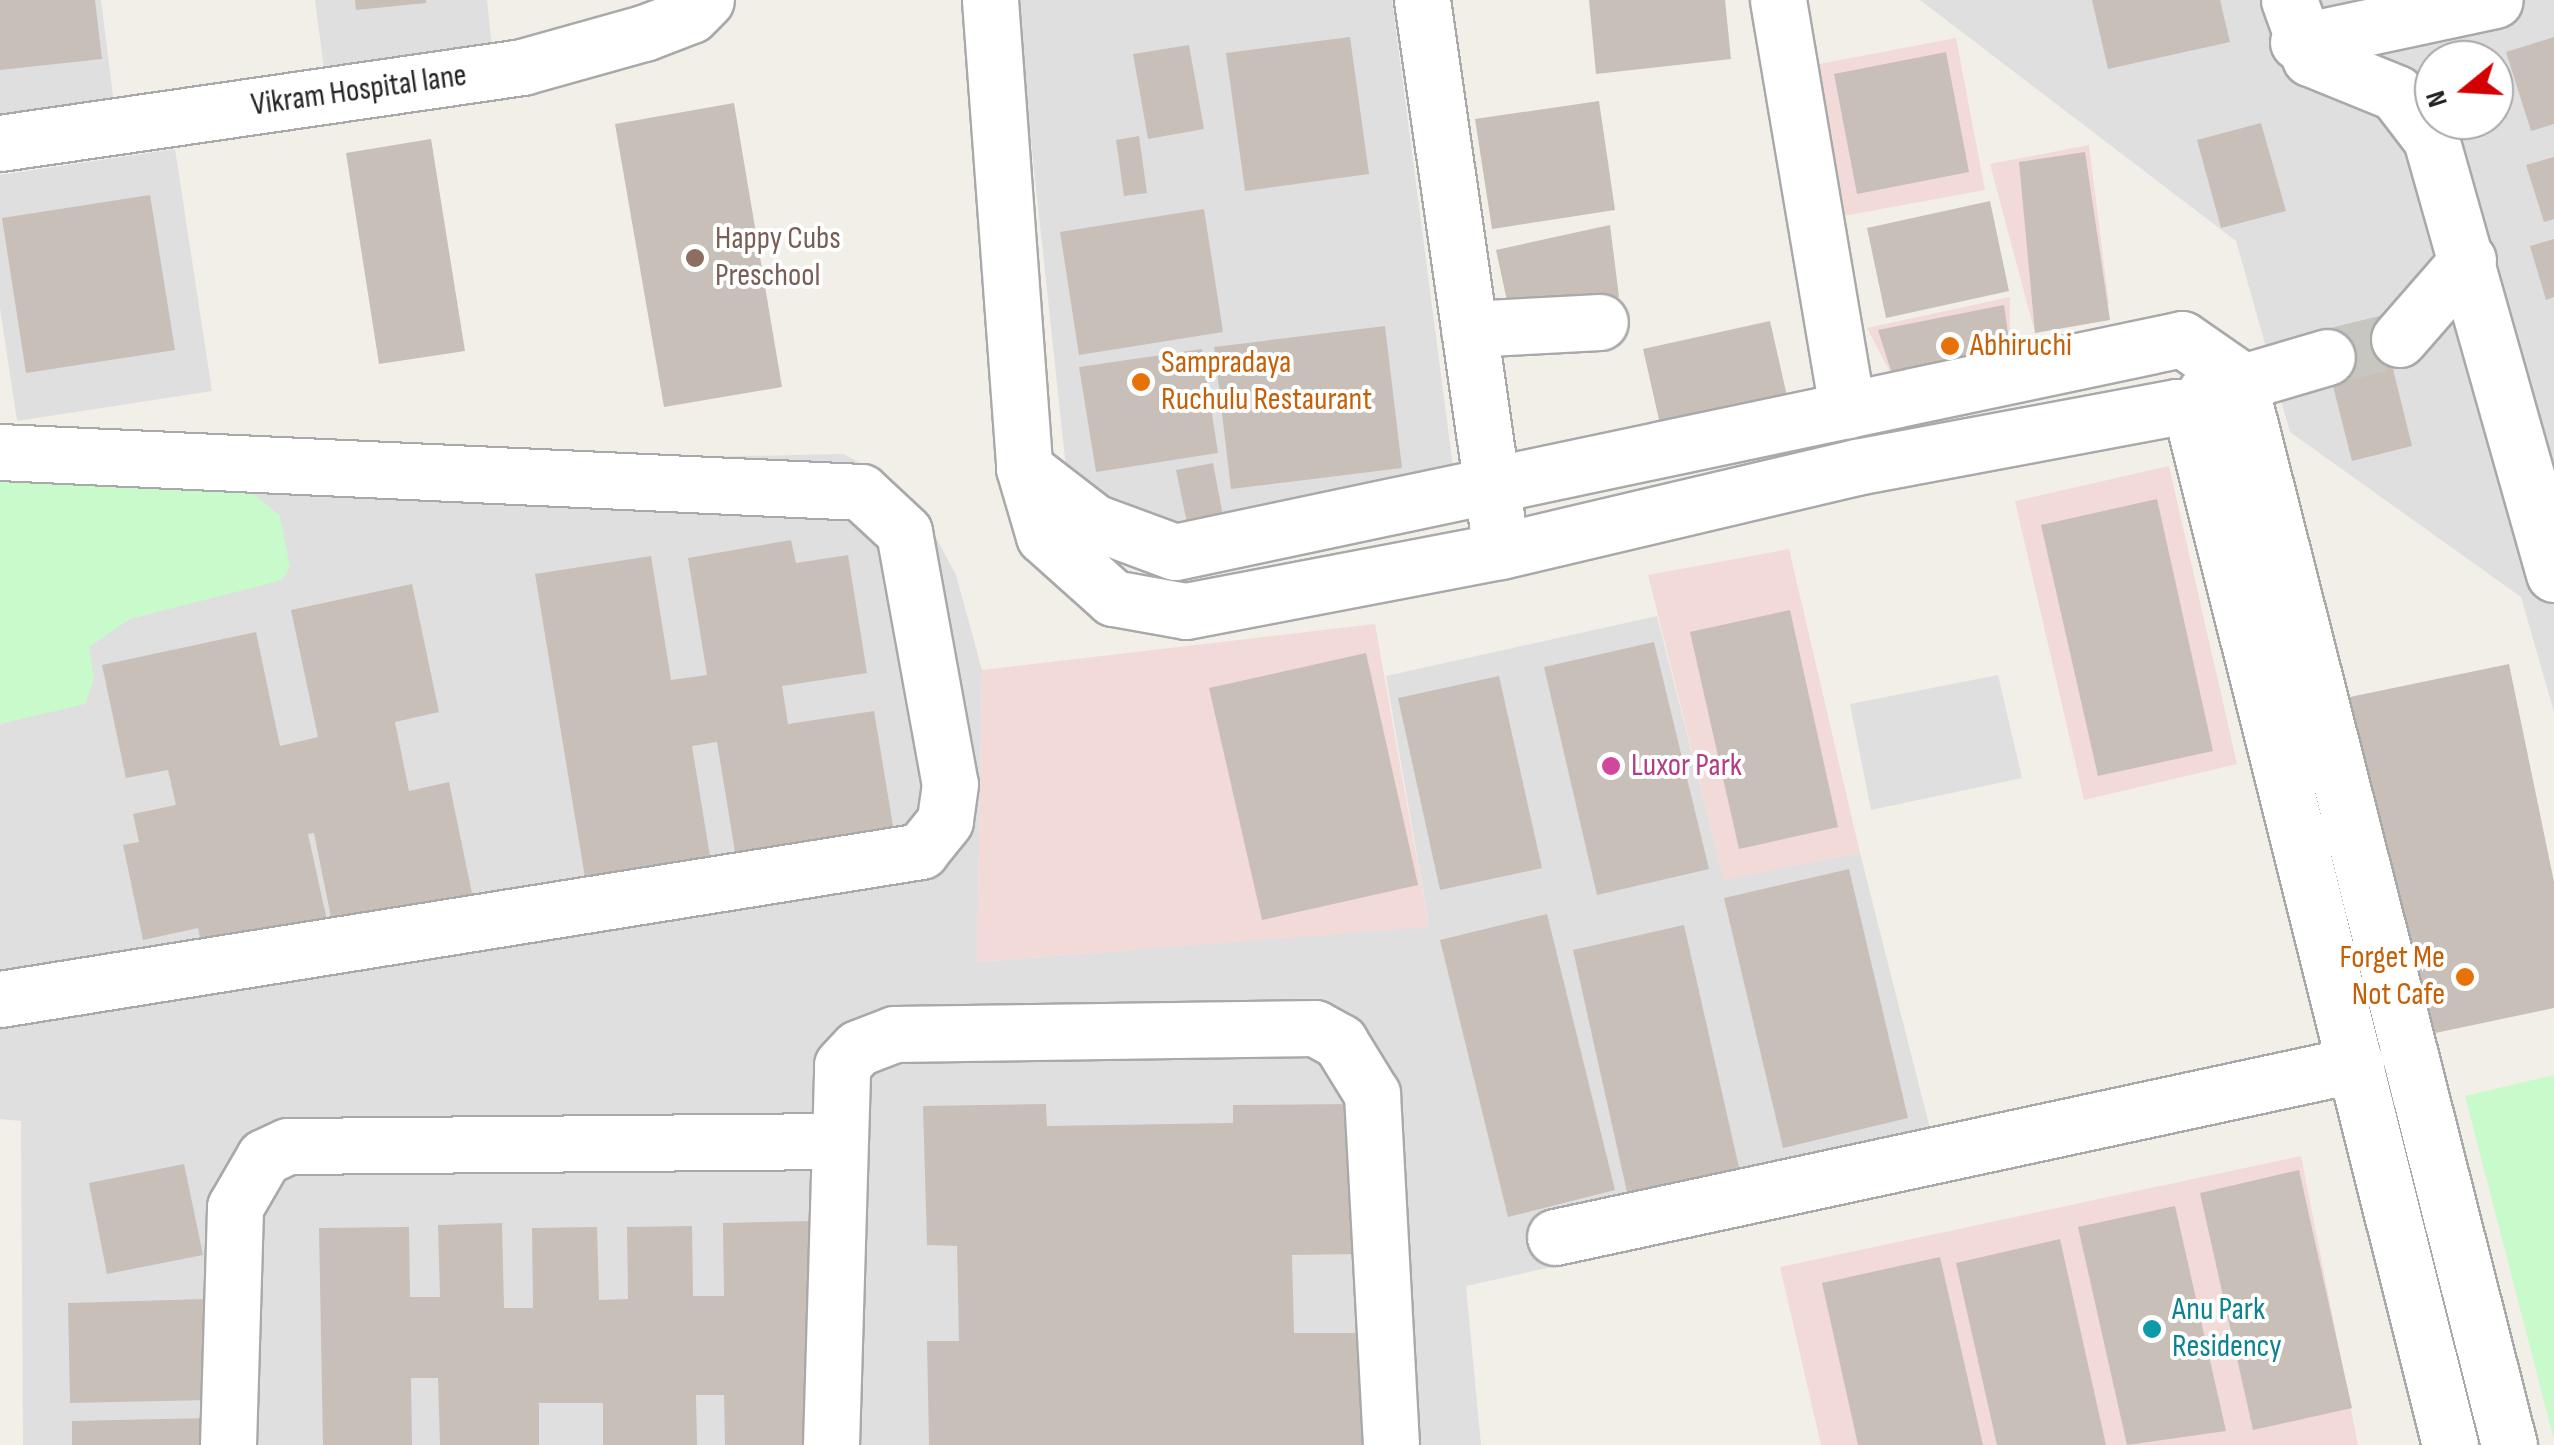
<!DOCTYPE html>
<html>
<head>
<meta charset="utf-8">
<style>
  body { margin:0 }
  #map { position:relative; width:2554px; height:1445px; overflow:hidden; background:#f2efe9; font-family:"Sofia Sans Condensed",sans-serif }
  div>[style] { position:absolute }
  .residential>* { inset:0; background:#e0dfdf }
  .commercial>* { inset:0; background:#f2dad9 }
  .park>* { inset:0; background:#c8facc }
  .building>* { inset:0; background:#c7bfb8 }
  .minor-tunnel>* { height:55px; margin-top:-27.5px; transform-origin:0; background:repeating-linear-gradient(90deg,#c8c6c1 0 55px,transparent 0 83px) }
  .roads { filter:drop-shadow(2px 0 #a9a9a9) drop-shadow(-2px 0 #a9a9a9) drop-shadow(0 2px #a9a9a9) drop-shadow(0 -2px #a9a9a9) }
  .minor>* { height:55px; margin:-27.5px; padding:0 27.5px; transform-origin:27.5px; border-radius:27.5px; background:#fff }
  .dots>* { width:28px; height:28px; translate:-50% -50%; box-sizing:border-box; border:5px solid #fff; border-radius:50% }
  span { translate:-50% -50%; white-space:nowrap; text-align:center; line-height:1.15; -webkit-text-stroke:8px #fff; paint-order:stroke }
  .street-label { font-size:32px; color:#222 }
  .education-label { font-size:32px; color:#785e54 }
  .left { translate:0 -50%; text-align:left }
  .food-label { font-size:32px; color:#c56008 }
  .right { translate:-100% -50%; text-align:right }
  .hotel-label { font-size:32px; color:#b23c85 }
  .culture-label { font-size:32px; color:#0d838f }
  .north { position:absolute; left:2414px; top:40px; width:100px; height:100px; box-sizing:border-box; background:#fff; border:2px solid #a7a7a7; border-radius:50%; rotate:252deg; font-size:28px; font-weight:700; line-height:40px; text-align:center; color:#222 }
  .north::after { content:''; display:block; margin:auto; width:35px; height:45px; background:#d40000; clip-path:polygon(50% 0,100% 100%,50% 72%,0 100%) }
</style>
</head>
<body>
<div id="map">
  <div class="residential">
    <div style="clip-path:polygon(0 0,101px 0,116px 120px,0 134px)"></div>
    <div style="clip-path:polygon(315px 0,487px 0,493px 57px,325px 77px)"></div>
    <div style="clip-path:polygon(1016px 0,1392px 0,1455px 482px,1193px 537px,1138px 526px,1066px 468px)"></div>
    <div style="clip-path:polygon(evenodd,1920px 0,2554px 0,2554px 712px,2521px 597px,2290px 432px,2236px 241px,1920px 0,2434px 60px,2494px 60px,2494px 120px,2434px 120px,2434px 60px)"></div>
    <div style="clip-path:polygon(175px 149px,212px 391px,17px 421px,0 308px,0 175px)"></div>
    <div style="clip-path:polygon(0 433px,499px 461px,843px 454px,873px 469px,923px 513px,956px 575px,982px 670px,977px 962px,1429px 926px,1386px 676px,1657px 616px,1724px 879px,1860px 853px,1943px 1180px,1466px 1286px,1481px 1445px,23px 1445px,21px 1121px,0 1119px)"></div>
    <div style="clip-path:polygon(1998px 675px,2022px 778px,1871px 810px,1850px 704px)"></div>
  </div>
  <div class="commercial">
    <div style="clip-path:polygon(1956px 38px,1985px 190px,1838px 217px,1809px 66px)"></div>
    <div style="clip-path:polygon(2089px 145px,2109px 304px,2035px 333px,1990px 164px)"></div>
    <div style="clip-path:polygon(2010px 297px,2010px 347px,1894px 380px,1867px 328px)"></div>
    <div style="clip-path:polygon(2169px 466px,2237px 764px,2084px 800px,2015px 501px)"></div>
    <div style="clip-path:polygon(1789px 549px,1860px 853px,1724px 880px,1648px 575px)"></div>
    <div style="clip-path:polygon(1375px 624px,1429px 927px,977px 962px,982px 670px)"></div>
    <div style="clip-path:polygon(2301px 1156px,2358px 1445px,1821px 1445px,1780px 1267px)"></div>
  </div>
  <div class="park">
    <div style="clip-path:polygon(0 477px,239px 482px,280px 516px,290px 567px,282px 580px,130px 619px,89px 647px,94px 679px,85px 704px,0 724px)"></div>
    <div style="clip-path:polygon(2554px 1075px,2554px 1440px,2465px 1096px)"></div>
  </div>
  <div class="building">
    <div style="clip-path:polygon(0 0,95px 0,102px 59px,0 70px)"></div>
    <div style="clip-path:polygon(355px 0,426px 0,426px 3px,356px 10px)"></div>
    <div style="clip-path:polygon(1589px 0,1725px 0,1731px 59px,1596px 74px)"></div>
    <div style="clip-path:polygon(2092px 0,2220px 0,2230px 42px,2108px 69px)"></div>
    <div style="clip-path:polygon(1350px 37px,1369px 174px,1245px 191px,1226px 53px)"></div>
    <div style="clip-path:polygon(2554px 37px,2554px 124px,2531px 131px,2506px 52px)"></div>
    <div style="clip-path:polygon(1189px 45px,1204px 129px,1148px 139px,1133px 54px)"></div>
    <div style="clip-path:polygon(1946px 52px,1969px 172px,1857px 194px,1834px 74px)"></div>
    <div style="clip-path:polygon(1599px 101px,1615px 210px,1492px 229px,1475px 119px)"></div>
    <div style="clip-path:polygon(734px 103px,782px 387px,664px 407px,615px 124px)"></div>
    <div style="clip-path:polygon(2261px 123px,2286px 211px,2221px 228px,2197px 140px)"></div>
    <div style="clip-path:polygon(1139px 136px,1147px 193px,1124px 196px,1116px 140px)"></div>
    <div style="clip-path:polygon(431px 139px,465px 351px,379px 364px,346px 153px)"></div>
    <div style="clip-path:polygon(2085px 152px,2110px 320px,2035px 333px,2019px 162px)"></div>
    <div style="clip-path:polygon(2554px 157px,2554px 219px,2544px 222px,2526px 165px)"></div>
    <div style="clip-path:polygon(150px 195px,175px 350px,26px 373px,2px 218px)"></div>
    <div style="clip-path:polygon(1990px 201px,2009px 291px,1886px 318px,1867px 228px)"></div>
    <div style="clip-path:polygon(1204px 209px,1223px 332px,1079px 355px,1060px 232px)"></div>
    <div style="clip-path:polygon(1610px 225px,1619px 297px,1509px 310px,1496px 250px)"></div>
    <div style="clip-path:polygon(2554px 239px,2554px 297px,2546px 300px,2530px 246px)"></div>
    <div style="clip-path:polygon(2004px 305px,2010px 347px,1894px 380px,1878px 330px)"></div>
    <div style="clip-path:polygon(2380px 316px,2412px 446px,2352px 461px,2319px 331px)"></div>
    <div style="clip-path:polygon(1770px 321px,1789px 405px,1662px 433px,1643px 349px)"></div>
    <div style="clip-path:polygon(1385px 326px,1402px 468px,1231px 489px,1214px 347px)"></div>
    <div style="clip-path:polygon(1202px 349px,1218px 453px,1096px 472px,1079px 367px)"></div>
    <div style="clip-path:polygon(1213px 463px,1223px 516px,1187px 523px,1176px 470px)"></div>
    <div style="clip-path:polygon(2157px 499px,2213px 751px,2098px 776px,2041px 525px)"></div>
    <div style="clip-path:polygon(791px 540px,796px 563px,848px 555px,867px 673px,782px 686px,788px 724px,874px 711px,894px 832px,736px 858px,717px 742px,692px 746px,714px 881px,589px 902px,535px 574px,651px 556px,671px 680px,707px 675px,688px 558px)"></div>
    <div style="clip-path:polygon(412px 584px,439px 712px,395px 722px,409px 791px,449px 782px,476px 913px,336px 942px,314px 833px,308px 834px,328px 925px,203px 951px,198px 928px,143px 940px,123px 845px,139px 842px,133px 814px,176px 805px,168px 770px,126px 778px,102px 665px,256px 632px,280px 746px,318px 737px,291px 610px)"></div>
    <div style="clip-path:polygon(1790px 610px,1838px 827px,1739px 849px,1690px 632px)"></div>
    <div style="clip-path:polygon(1654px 642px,1709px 869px,1597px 895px,1544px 667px)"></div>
    <div style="clip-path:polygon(1366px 653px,1418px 885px,1262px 920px,1209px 688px)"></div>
    <div style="clip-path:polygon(2509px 664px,2554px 882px,2554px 1008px,2421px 1036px,2350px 697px)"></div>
    <div style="clip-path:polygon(1499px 676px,1542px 868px,1440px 890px,1398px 698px)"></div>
    <div style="clip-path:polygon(1849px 869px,1908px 1118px,1783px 1148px,1724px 898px)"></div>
    <div style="clip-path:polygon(1547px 914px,1615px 1190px,1508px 1217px,1440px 940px)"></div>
    <div style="clip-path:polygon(1684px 925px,1745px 1194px,1633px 1219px,1573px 950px)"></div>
    <div style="clip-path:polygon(1046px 1104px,1047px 1126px,1233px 1123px,1233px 1105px,1354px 1104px,1358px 1254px,1292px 1255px,1294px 1333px,1362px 1333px,1365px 1445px,929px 1445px,927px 1341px,959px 1341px,957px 1246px,927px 1245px,923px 1106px)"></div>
    <div style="clip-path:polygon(184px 1164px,203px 1255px,107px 1274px,89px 1183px)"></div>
    <div style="clip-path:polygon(2299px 1170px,2352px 1408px,2253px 1430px,2200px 1193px)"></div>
    <div style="clip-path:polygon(2175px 1206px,2226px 1431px,2127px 1445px,2078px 1227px)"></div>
    <div style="clip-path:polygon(811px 1221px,816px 1445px,725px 1445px,724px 1395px,696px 1395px,697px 1445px,603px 1445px,603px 1403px,539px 1403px,539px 1445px,440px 1445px,438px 1378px,411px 1378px,412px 1445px,323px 1445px,319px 1228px,409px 1227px,410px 1297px,440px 1297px,438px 1225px,502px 1223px,504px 1308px,533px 1308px,532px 1228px,597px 1227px,599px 1300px,628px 1299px,627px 1227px,692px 1226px,693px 1296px,724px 1296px,723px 1223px)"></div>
    <div style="clip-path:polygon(2060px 1239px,2106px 1445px,1997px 1445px,1956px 1263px)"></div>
    <div style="clip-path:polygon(1940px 1257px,1983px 1445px,1858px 1445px,1822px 1283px)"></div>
    <div style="clip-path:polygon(206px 1299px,209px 1400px,70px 1403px,68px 1303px)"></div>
    <div style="clip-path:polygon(210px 1418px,211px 1445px,72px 1445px,72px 1421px)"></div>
  </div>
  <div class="minor-tunnel">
    <div style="left:2327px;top:357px;width:74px;rotate:-14deg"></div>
  </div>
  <div class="roads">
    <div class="minor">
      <div style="left:990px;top:0;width:469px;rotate:85.8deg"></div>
      <div style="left:1024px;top:468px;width:71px;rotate:73.6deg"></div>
      <div style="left:1044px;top:536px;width:93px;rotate:41.9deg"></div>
      <div style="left:1113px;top:598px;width:74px;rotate:10.1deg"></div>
      <div style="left:1186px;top:611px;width:321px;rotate:-10.8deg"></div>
      <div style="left:1501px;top:551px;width:365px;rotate:-13.3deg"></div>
      <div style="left:1856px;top:467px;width:326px;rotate:-10.6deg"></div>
      <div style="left:2176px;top:407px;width:16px;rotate:15deg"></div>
      <div style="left:2191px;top:411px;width:1066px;rotate:75.94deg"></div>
      <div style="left:1422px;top:0;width:528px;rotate:81.84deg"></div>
      <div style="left:1778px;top:0;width:416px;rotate:80.4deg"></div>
      <div style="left:2289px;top:0;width:62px;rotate:70.1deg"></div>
      <div style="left:2310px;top:58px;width:93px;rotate:22.1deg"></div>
      <div style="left:2396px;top:93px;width:58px;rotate:52.7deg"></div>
      <div style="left:2431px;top:139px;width:452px;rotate:74.2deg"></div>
      <div style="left:2298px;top:42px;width:201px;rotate:-12deg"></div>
      <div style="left:0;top:143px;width:528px;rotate:-8.28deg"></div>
      <div style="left:522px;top:67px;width:127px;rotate:-15.6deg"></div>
      <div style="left:644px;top:33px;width:50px;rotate:-21deg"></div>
      <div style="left:691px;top:15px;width:21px;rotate:-45deg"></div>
      <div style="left:1469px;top:329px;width:131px;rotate:-3.1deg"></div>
      <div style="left:2399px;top:339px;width:105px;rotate:-48.9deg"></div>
      <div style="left:2205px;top:393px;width:127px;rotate:-16.4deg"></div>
      <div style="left:0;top:452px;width:862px;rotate:2.66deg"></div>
      <div style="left:861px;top:492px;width:59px;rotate:42.9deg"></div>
      <div style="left:904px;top:532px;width:256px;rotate:79.7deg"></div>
      <div style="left:950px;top:784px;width:37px;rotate:98deg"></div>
      <div style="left:945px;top:821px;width:38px;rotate:129deg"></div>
      <div style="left:921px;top:851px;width:933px;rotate:170.87deg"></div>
      <div style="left:1024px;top:468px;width:88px;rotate:37.6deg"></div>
      <div style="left:1094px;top:522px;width:86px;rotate:20.3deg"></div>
      <div style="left:1175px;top:552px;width:1029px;rotate:-11.94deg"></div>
      <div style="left:2182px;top:339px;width:68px;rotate:34.9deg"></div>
      <div style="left:2238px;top:378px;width:1101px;rotate:75.75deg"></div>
      <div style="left:1555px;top:1237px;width:820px;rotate:-12.17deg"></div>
      <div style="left:228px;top:1445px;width:238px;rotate:-88.3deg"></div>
      <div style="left:235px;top:1207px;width:58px;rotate:-59.9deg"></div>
      <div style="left:264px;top:1157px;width:26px;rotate:-25deg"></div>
      <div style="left:288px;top:1146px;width:549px;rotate:-0.52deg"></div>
      <div style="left:831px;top:1445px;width:380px;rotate:-88.3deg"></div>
      <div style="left:842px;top:1065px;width:23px;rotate:-47deg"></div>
      <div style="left:858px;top:1048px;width:39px;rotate:-21deg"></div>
      <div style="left:894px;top:1034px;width:421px;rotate:-0.8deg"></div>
      <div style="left:1315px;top:1028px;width:29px;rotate:29deg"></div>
      <div style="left:1340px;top:1042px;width:61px;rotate:58.4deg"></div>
      <div style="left:1372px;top:1094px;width:352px;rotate:86.9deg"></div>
    </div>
  </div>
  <div class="dots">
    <div style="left:695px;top:258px;background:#8d6e63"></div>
    <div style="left:1950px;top:346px;background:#e8710a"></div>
    <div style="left:1141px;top:382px;background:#e8710a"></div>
    <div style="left:1611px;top:766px;background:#d1479c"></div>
    <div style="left:2465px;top:977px;background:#e8710a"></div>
    <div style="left:2152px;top:1329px;background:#0f9aa8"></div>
  </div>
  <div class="street-label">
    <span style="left:359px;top:91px;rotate:-8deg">Vikram Hospital lane</span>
  </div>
  <div class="education-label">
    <span class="left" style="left:715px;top:258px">Happy Cubs<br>Preschool</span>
  </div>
  <div class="food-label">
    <span class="left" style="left:1970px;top:346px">Abhiruchi</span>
    <span class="left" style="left:1161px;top:382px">Sampradaya<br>Ruchulu Restaurant</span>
    <span class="right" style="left:2445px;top:977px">Forget Me<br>Not Cafe</span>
  </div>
  <div class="hotel-label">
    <span class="left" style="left:1631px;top:766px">Luxor Park</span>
  </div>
  <div class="culture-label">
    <span class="left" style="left:2172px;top:1329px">Anu Park<br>Residency</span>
  </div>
  <div class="north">N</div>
</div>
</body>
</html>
